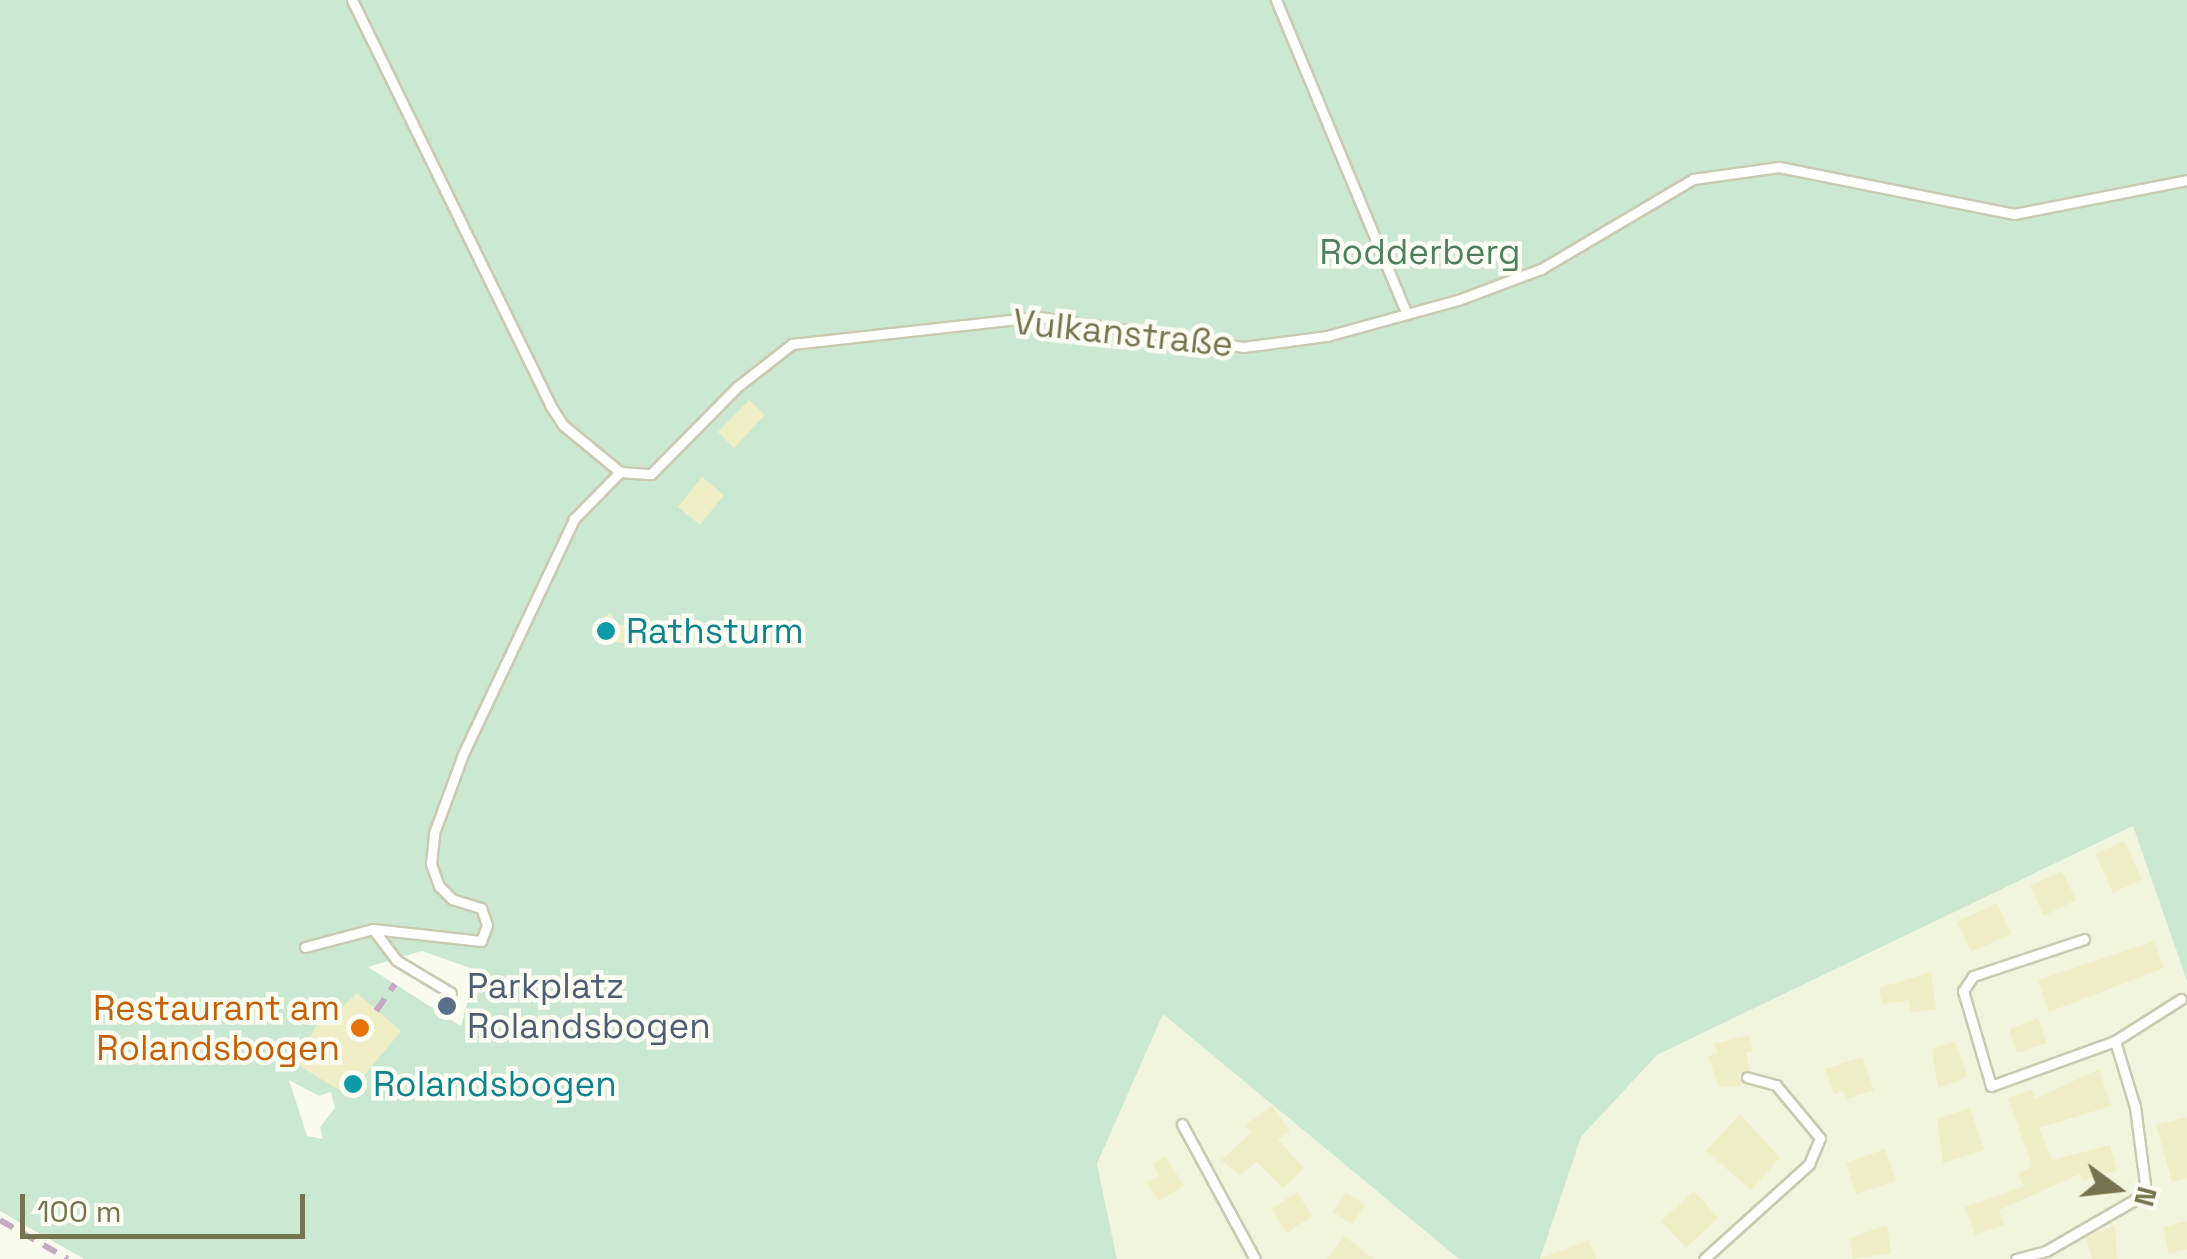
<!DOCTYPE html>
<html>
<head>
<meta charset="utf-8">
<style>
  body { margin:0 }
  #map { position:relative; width:2187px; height:1259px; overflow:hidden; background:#f9fbed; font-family:"Space Grotesk",sans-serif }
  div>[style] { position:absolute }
  .residential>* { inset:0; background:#f2f5de }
  .green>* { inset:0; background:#cbe9d0 }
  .building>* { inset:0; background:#efeec6 }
  .roads { filter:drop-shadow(2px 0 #cacab0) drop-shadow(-2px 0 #cacab0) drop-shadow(0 2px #cacab0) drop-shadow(0 -2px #cacab0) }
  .lane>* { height:9px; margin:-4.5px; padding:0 4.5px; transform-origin:4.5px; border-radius:4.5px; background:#fff }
  .rail>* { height:6px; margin-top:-3px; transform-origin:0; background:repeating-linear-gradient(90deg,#c6aac3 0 15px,transparent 0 25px) }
  .dots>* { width:28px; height:28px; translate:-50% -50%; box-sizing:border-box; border:5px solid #fcfef3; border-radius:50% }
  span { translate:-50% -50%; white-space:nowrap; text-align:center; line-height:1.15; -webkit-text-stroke:9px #fcfef3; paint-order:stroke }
  .park-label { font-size:35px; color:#4c805b }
  .street-label { font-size:35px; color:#767350 }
  .culture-label { font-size:35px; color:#0d838f }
  .left { translate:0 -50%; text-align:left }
  .service-label { font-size:35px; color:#4e5e75 }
  .food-label { font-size:35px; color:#c56008 }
  .right { translate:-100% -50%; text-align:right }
  .north { position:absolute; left:2067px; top:1139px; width:100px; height:100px; -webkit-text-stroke:8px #fcfef3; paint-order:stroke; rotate:105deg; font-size:28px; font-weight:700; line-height:40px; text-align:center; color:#767350 }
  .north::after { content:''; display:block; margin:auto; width:35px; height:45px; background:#767350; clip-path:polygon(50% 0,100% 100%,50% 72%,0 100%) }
  .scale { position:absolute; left:20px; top:1194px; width:285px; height:45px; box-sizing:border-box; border:5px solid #767350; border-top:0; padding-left:12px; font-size:30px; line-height:35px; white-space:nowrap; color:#767350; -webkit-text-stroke:8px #fcfef3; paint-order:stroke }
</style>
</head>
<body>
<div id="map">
  <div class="residential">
    <div style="clip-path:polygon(2134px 826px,2187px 981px,2187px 1259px,1540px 1259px,1581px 1137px,1657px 1055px)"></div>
    <div style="clip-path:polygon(1163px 1013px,1459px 1259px,1117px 1259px,1097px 1164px)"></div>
  </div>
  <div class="green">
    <div style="clip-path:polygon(evenodd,0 0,2187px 0,2187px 981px,2133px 826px,1657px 1055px,1581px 1137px,1540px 1259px,1459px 1259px,1163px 1014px,1097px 1164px,1117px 1259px,84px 1259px,0 1211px,0 0,422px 951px,476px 970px,461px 1026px,368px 967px,422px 951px,0 0,317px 1025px,345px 1041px,296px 1063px,317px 1025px,0 0,289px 1080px,319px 1096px,331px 1092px,335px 1108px,320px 1127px,323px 1139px,307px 1136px,289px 1080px)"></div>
  </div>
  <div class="building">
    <div style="clip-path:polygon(749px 400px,765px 415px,734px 448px,718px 432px)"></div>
    <div style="clip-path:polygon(702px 477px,724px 495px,700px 525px,678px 507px)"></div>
    <div style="clip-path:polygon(610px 613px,617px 624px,642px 628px,638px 645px,594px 639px,598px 623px)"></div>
    <div style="clip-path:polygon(2124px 841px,2142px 879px,2113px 893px,2095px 854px)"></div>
    <div style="clip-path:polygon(2062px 871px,2076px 900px,2044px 916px,2030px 886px)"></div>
    <div style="clip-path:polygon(1997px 903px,2011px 934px,1971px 952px,1957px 922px)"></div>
    <div style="clip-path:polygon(2154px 941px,2164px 968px,2049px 1012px,2038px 980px)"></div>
    <div style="clip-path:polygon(1931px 972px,1936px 1009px,1911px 1013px,1909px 1000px,1882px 1004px,1879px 988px)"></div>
    <div style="clip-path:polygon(357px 993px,401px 1031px,348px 1095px,296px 1064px,321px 1018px,327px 1021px)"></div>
    <div style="clip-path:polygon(2038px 1018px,2047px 1043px,2017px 1053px,2009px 1029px)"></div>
    <div style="clip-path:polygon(1749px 1035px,1753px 1051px,1746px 1053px,1750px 1070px,1739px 1074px,1742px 1086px,1719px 1087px,1708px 1056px,1718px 1053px,1714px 1044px)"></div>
    <div style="clip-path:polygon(1955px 1041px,1968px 1077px,1938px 1088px,1932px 1049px)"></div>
    <div style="clip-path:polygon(1862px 1057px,1874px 1090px,1846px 1099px,1843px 1091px,1834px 1094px,1825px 1069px)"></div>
    <div style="clip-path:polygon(2099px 1069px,2111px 1106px,2039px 1128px,2052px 1160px,2110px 1145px,2117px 1171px,2082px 1181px,2080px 1174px,1999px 1210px,2004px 1225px,1975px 1235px,1965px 1207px,2024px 1186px,2018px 1174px,2032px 1166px,2008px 1098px,2032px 1090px,2035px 1099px)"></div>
    <div style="clip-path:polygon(1272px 1106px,1290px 1131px,1278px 1140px,1304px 1168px,1283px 1188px,1257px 1162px,1240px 1175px,1221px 1160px,1251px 1133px,1245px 1125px)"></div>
    <div style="clip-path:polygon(1970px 1108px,1984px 1150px,1943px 1163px,1937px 1119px)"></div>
    <div style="clip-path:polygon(1740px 1114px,1780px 1158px,1751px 1190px,1706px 1151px)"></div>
    <div style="clip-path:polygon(2187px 1117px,2187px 1178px,2172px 1182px,2156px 1125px)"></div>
    <div style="clip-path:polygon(1885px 1149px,1896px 1181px,1856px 1194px,1846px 1163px)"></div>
    <div style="clip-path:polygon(1165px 1156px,1184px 1185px,1159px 1201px,1147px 1183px,1159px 1175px,1153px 1164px)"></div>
    <div style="clip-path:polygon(1694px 1191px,1718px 1218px,1686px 1248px,1661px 1221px)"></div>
    <div style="clip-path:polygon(1297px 1192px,1312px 1216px,1287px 1233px,1271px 1209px)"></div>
    <div style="clip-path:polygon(1346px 1192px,1365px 1205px,1352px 1224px,1333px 1212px)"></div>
    <div style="clip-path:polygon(2187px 1221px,2187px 1249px,2169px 1254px,2163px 1227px)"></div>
    <div style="clip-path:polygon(1887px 1225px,1891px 1253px,1853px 1259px,1850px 1238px)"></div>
    <div style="clip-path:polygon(2115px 1225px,2117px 1259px,2092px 1259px,2086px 1237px)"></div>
    <div style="clip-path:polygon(1344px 1236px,1374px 1259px,1327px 1259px)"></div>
    <div style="clip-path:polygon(1589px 1240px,1596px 1259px,1542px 1259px,1542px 1258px)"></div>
  </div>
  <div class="roads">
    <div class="lane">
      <div style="left:352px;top:0;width:451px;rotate:63.9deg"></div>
      <div style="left:550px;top:405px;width:24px;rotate:57deg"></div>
      <div style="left:563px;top:425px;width:74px;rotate:39.5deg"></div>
      <div style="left:620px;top:472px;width:31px;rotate:4deg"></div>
      <div style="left:651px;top:474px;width:122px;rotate:-45.3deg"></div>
      <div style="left:737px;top:387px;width:70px;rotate:-38deg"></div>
      <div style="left:792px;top:344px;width:247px;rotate:-6.3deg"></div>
      <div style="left:1038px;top:317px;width:207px;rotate:8.3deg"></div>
      <div style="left:1243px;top:347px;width:85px;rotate:-7.5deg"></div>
      <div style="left:1327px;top:336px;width:136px;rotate:-15.4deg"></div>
      <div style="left:1458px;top:300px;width:89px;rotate:-20.5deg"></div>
      <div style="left:1541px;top:269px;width:177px;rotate:-30.6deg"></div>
      <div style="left:1693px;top:179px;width:87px;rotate:-7.9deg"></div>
      <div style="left:1779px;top:167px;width:240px;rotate:11.3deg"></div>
      <div style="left:2014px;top:214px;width:176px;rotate:-11.1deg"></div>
      <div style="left:1276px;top:0;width:340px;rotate:67.4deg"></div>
      <div style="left:373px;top:929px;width:39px;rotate:53deg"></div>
      <div style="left:396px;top:960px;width:64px;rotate:31deg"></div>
      <div style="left:305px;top:947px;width:70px;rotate:-14.8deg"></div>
      <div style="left:373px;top:929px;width:109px;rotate:6.3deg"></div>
      <div style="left:481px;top:941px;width:17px;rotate:-69deg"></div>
      <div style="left:487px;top:925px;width:18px;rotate:-109deg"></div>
      <div style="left:481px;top:908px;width:30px;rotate:-163deg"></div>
      <div style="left:452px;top:899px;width:18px;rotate:-135deg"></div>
      <div style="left:439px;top:886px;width:23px;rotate:-110deg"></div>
      <div style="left:431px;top:864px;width:31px;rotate:-84deg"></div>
      <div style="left:434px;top:833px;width:84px;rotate:-69.8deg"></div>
      <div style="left:463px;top:754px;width:260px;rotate:-64.7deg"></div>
      <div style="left:574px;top:519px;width:66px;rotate:-45.6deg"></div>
      <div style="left:2115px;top:1041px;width:78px;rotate:-32.5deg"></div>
      <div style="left:1182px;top:1124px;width:153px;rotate:61.6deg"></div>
      <div style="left:1704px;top:1259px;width:142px;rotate:-42.1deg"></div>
      <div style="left:1809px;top:1164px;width:28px;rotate:-67deg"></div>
      <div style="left:1820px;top:1138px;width:69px;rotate:-129.7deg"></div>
      <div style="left:1776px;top:1085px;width:30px;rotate:-165deg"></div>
      <div style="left:2016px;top:1259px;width:31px;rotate:-15deg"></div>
      <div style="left:2046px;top:1251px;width:104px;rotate:-30deg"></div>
      <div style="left:2136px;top:1199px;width:17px;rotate:-59deg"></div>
      <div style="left:2145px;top:1184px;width:78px;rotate:-97.4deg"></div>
      <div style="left:2135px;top:1107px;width:69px;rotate:-106.9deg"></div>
      <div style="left:2115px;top:1041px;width:132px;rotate:160.1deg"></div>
      <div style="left:1991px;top:1086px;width:99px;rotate:-106.4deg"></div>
      <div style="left:1963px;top:991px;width:18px;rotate:-56deg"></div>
      <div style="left:1973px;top:976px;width:117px;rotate:-18.4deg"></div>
    </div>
  </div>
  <div class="rail">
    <div style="left:376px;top:1011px;width:33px;rotate:-55deg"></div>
    <div style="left:0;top:1220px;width:78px;rotate:29.8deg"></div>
  </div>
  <div class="dots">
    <div style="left:606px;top:631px;background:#0f9aa8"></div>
    <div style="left:447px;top:1006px;background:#5c6f8a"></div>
    <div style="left:360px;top:1028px;background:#e8710a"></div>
    <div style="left:353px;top:1084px;background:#0f9aa8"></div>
  </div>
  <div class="park-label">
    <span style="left:1420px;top:252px">Rodderberg</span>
  </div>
  <div class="street-label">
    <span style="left:1123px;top:333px;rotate:6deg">Vulkanstraße</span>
  </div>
  <div class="culture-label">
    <span class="left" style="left:626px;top:631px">Rathsturm</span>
    <span class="left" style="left:373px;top:1084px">Rolandsbogen</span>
  </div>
  <div class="service-label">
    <span class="left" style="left:467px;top:1006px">Parkplatz<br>Rolandsbogen</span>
  </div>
  <div class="food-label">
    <span class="right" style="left:340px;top:1028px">Restaurant am<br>Rolandsbogen</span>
  </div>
  <div class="north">N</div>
  <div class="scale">100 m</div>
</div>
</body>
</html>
